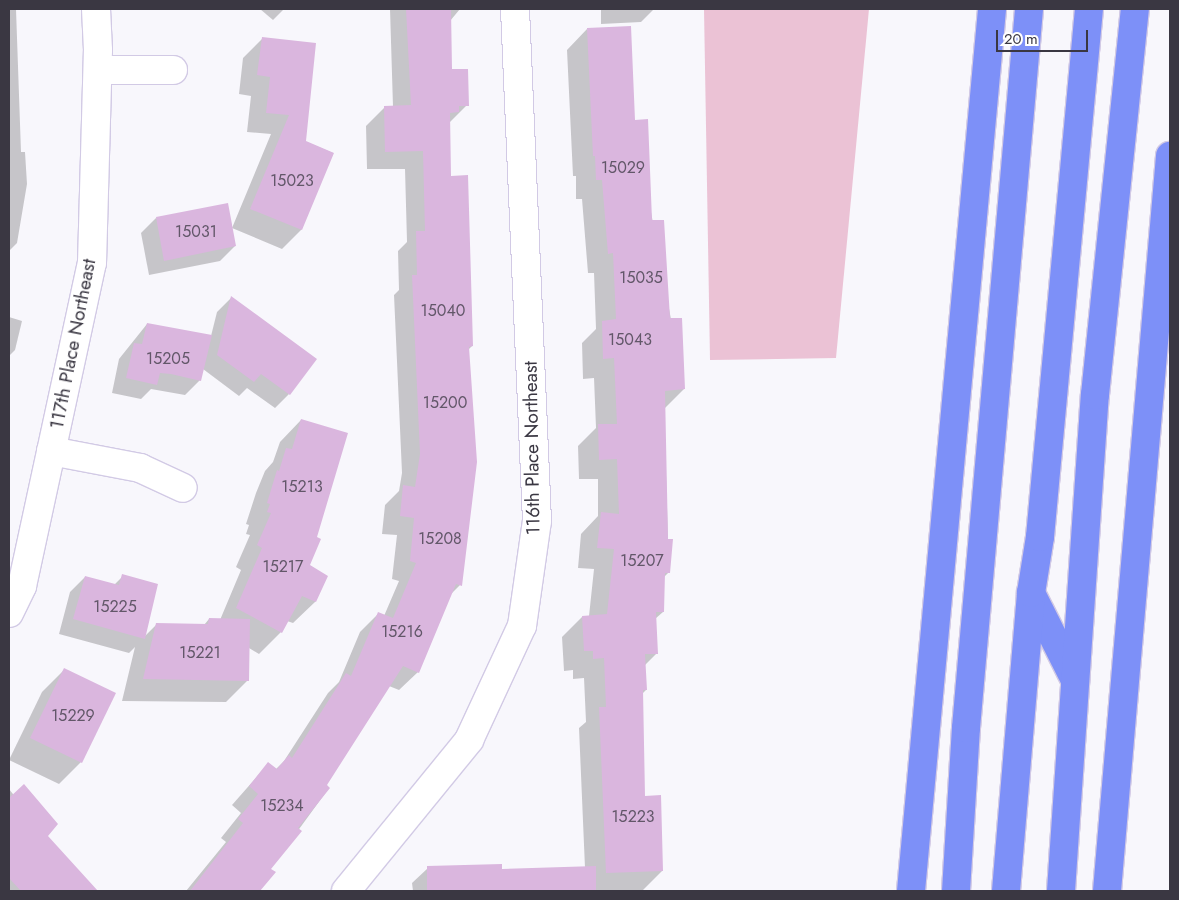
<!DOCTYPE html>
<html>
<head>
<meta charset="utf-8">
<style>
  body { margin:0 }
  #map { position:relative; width:1179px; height:900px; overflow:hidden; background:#f8f7fc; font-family:Jost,sans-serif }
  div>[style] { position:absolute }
  .green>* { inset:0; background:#ebc2d5 }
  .shadow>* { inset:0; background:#0003 }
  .building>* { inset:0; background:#dab6de }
  .roads { filter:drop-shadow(1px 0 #d2cae5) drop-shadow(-1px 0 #d2cae5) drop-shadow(0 1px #d2cae5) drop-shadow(0 -1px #d2cae5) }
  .street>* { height:28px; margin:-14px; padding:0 14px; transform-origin:14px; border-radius:14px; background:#fff }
  .highway>* { height:28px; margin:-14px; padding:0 14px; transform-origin:14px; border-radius:14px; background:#7d90f8 }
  span { translate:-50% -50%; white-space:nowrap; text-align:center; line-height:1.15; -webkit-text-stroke:4px #fff; paint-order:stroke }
  .number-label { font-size:16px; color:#625769 }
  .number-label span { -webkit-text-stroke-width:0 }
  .street-label { font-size:19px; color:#3a3742 }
  .frame { position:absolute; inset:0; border:10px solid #3a3742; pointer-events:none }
  .scale { position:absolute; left:996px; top:30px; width:92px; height:22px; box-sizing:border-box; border:2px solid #3a3742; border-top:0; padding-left:6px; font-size:15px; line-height:18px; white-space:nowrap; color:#3a3742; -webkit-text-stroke:4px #fff; paint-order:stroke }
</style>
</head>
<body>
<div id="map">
  <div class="green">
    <div style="clip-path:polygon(704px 9px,869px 9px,836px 358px,710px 360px)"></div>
  </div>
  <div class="shadow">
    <div style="clip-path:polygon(9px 9px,16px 9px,21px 152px,25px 152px,27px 184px,17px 243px,9px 251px)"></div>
    <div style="clip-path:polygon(260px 9px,284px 9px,273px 20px)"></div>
    <div style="clip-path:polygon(390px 9px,460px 9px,450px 21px,451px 70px,467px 105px,449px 123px,450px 177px,472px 346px,468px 350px,460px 585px,449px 596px,418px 672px,399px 690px,389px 686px,325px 786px,329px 788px,270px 869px,274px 872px,259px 891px,186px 891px,226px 842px,221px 838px,241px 813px,232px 805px,268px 764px,276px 769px,284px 761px,328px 693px,339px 682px,360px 632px,378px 614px,384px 616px,399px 581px,392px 579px,397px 535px,382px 534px,385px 505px,399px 491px,402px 473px,394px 295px,399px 290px,398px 251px,407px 242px,405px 169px,367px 169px,366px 126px,385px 107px,393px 107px)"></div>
    <div style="clip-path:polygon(601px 9px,654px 9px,641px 22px,601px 24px)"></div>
    <div style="clip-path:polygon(587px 29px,634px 121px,684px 389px,664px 409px,669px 572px,664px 577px,663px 612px,655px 619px,657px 653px,644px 666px,646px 690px,642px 694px,644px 797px,662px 871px,642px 891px,413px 891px,412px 883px,428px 868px,501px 870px,585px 868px,579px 728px,586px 722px,584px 678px,573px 679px,573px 670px,564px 671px,562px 637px,582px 617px,589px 616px,594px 569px,578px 568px,581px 534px,598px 516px,598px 479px,579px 479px,578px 446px,596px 428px,594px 378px,583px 379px,582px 343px,596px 329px,594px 273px,588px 273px,582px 199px,576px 199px,576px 176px,573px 176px,567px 50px)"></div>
    <div style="clip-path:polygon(262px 39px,304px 141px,333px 153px,301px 230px,282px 249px,232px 228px,271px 134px,247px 132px,251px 96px,239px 94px,243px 58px)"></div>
    <div style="clip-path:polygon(156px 218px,235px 246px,220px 261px,149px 275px,141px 233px)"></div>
    <div style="clip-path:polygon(231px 298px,289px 394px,275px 408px,247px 388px,239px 396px,203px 369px,200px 380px,185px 395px,151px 389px,141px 399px,112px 393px,119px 359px,147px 324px,211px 336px,217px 312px)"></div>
    <div style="clip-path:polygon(9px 317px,22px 321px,15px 350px,9px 356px)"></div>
    <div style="clip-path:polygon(301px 420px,309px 565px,326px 576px,315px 602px,293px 623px,287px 621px,281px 632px,259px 654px,249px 648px,248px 680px,226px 702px,122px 701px,135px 647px,129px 653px,59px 634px,70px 592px,85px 577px,114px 585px,123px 576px,144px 637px,157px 624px,204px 625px,209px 619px,220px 620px,241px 570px,236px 567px,250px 535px,246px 534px,249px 525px,246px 524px,256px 493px,265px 471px,273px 462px,280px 442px)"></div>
    <div style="clip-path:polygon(64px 670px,81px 762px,59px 784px,9px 760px,42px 692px)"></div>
    <div style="clip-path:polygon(9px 789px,46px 836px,96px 891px,9px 891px)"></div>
  </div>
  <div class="building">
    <div style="clip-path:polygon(406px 9px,451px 9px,452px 69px,468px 69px,469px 106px,459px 106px,459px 112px,450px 113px,451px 176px,468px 175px,473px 346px,469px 347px,477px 462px,462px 586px,456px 584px,419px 673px,403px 666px,327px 785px,330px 788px,298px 828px,302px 831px,271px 869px,276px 872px,260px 891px,190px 891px,243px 823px,238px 819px,258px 794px,249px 786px,268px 762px,277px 769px,289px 755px,292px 758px,346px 673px,351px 676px,378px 612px,393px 618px,416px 563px,410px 561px,414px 518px,400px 516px,403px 485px,415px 487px,420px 454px,412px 275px,417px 275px,416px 231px,425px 231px,423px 151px,385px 152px,384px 106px,411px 105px)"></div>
    <div style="clip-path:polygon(631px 26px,635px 120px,648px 119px,652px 220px,664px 220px,670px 318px,682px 318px,685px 389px,665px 391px,668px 539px,673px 539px,670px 573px,665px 573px,664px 612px,656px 612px,658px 654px,645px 654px,647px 690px,643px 690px,645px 796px,661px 795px,663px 871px,606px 873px,599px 707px,606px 707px,604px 658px,593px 659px,593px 651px,584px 651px,582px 616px,607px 614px,614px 549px,597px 548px,601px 512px,619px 514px,617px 459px,599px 460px,598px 424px,617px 424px,614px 358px,603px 359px,602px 321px,616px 319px,613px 253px,608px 254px,602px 180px,596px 180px,595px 156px,593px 156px,587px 28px)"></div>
    <div style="clip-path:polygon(262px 37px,316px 43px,306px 141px,334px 153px,302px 230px,250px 209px,289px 115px,266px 113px,270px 77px,257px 75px)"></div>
    <div style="clip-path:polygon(228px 203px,236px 246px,164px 261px,156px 217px)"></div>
    <div style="clip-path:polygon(231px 296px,317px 359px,290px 395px,261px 374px,254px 382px,217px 355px)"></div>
    <div style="clip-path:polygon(147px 323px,212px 335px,201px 381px,171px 374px,160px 373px,157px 385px,126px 378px,134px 343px,142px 344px)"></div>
    <div style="clip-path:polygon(301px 419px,348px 433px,317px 537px,321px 539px,310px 565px,328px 576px,316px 602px,302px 596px,282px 633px,236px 608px,262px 548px,257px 545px,271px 513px,267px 512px,270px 504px,267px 503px,277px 470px,279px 471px,286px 448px,292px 449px)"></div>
    <div style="clip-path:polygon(122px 574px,158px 584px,145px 639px,73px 619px,85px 576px,119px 585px)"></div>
    <div style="clip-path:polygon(209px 618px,250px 619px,249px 681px,143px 679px,156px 623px,208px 624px)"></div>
    <div style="clip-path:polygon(64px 668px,116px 693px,82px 763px,30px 738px)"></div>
    <div style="clip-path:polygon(24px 784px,58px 824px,48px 836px,98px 891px,21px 891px,9px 878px,9px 798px)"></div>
    <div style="clip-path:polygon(502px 864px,502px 869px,596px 866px,596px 891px,427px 891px,427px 866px)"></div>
  </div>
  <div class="roads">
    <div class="street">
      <div style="left:98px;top:70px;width:75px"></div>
      <div style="left:51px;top:451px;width:91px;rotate:10.8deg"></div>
      <div style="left:140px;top:468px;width:47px;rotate:24.9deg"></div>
      <div style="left:9px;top:613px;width:30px;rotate:-64deg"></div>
      <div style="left:22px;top:586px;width:330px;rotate:-77.8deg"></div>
      <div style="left:92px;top:263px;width:213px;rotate:-88.4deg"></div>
      <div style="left:98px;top:50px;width:41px;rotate:-92.8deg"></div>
      <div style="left:346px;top:891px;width:195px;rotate:-50.8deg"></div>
      <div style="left:469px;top:740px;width:126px;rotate:-65.1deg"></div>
      <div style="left:522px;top:626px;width:106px;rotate:-81.9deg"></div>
      <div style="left:537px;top:521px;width:512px;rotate:-92.46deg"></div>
    </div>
    <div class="highway">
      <div style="left:1031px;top:593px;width:97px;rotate:63.2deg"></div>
      <div style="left:911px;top:891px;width:886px;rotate:-84.75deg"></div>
      <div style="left:956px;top:891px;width:163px;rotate:-86.5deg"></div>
      <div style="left:966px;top:728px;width:722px;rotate:-84.99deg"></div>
      <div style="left:1006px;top:891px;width:299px;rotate:-85.2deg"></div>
      <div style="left:1031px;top:593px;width:57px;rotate:-80.9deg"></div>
      <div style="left:1040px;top:537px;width:530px;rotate:-84.7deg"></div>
      <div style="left:1061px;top:891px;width:497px;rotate:-86.1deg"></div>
      <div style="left:1095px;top:395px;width:388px;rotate:-84.1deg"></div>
      <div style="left:1107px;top:891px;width:738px;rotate:-85.1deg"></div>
    </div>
  </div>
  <div class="number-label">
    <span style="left:623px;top:168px">15029</span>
    <span style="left:292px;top:181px">15023</span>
    <span style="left:196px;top:232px">15031</span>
    <span style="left:641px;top:278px">15035</span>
    <span style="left:443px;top:311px">15040</span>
    <span style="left:630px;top:340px">15043</span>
    <span style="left:168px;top:359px">15205</span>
    <span style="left:445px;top:403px">15200</span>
    <span style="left:302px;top:487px">15213</span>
    <span style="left:440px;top:539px">15208</span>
    <span style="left:642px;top:561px">15207</span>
    <span style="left:283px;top:567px">15217</span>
    <span style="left:115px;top:607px">15225</span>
    <span style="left:402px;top:632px">15216</span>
    <span style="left:200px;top:653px">15221</span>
    <span style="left:73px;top:716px">15229</span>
    <span style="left:282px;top:806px">15234</span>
    <span style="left:633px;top:817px">15223</span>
  </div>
  <div class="street-label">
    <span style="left:73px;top:344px;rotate:-79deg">117th Place Northeast</span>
    <span style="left:532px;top:448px;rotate:-91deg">116th Place Northeast</span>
  </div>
  <div class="frame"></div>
  <div class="scale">20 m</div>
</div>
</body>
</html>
